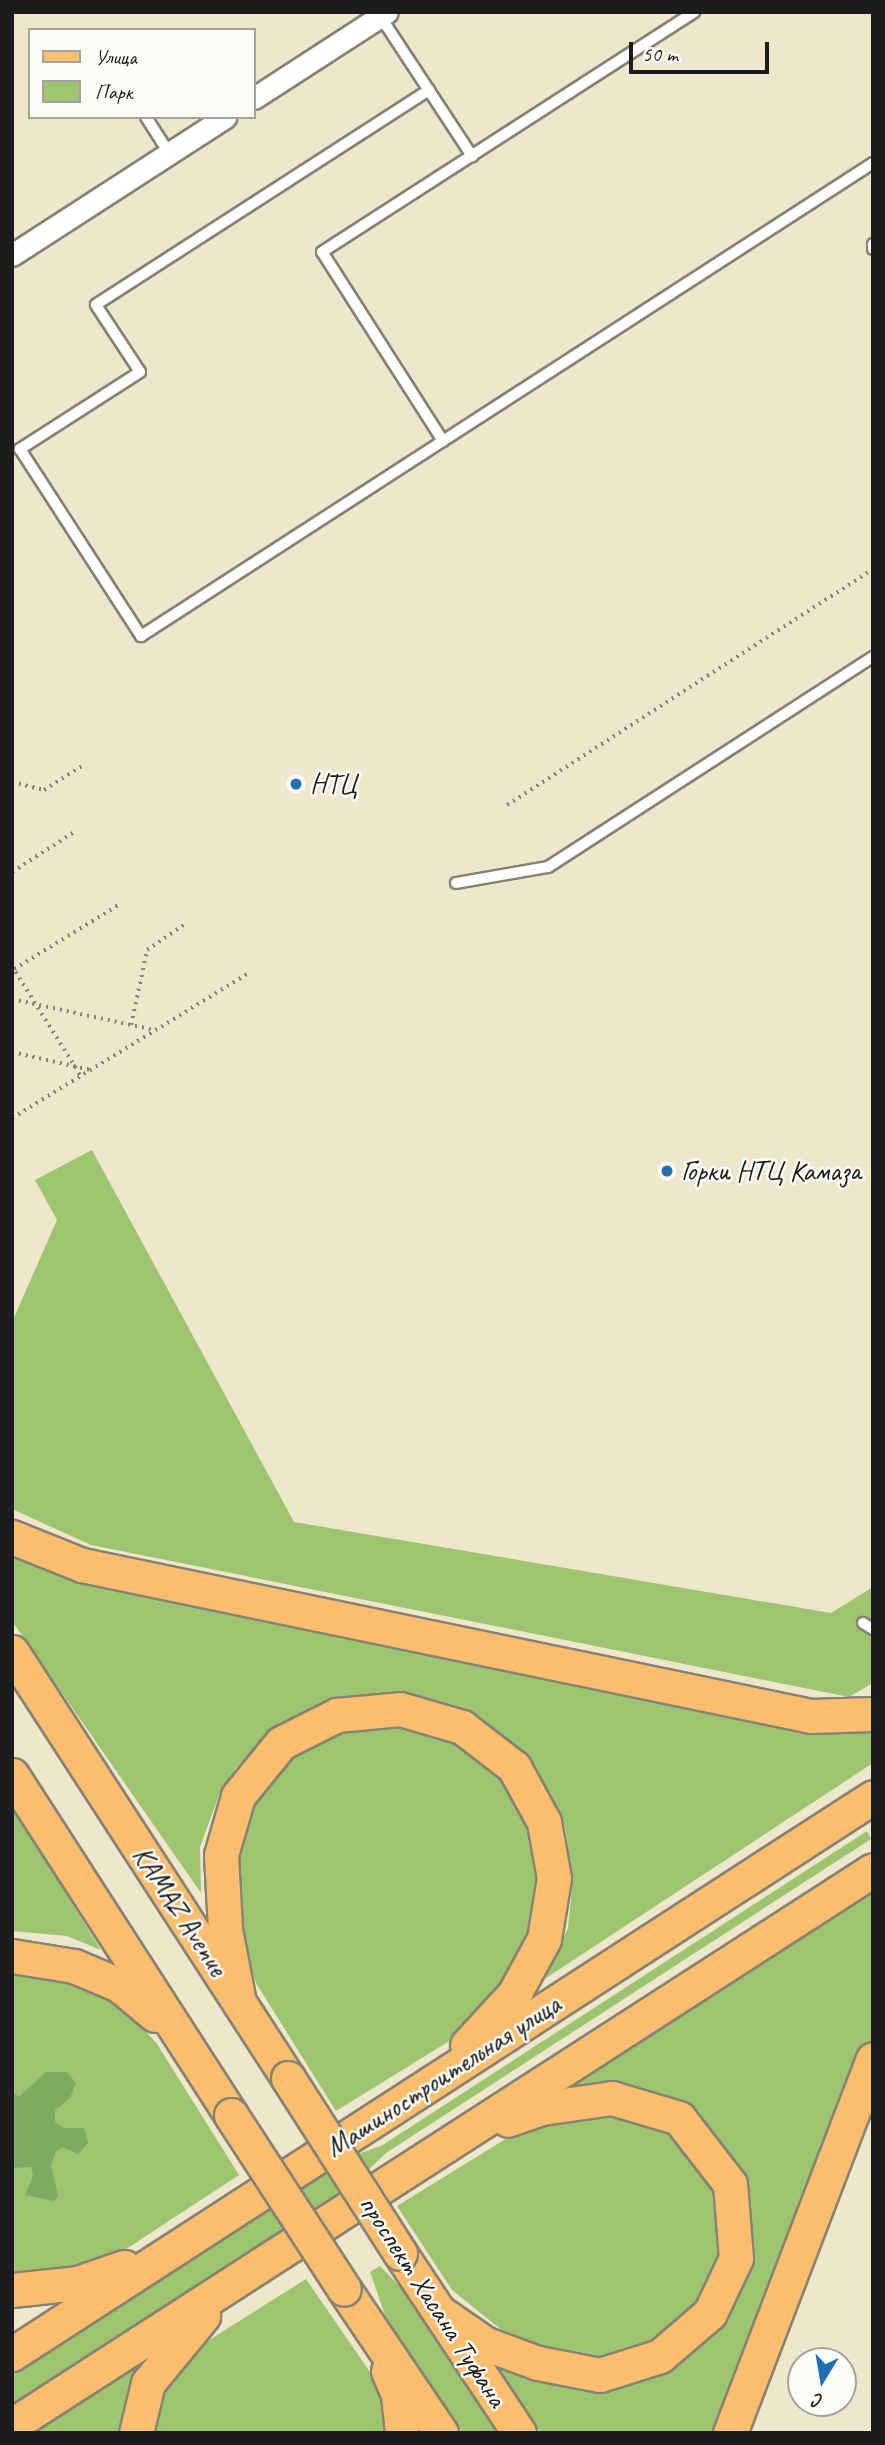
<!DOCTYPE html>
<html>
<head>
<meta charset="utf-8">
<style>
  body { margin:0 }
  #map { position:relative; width:885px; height:2445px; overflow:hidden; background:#efe7cb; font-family:Caveat,sans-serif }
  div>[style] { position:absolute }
  .green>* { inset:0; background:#9dc46f }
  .forest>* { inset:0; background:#7eaa62 }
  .path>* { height:3.5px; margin-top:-1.75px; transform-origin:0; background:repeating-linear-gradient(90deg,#868274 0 2px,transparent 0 7px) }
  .roads { filter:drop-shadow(2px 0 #868274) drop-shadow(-2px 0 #868274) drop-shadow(0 2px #868274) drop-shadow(0 -2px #868274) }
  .service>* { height:10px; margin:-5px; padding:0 5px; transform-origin:5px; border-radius:5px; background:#fff }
  .minor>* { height:21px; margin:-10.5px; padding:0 10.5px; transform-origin:10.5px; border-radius:10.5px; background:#fff }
  .primary>* { height:33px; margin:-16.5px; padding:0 16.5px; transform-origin:16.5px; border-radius:16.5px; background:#fbbd6e }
  .bridges { filter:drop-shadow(2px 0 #868274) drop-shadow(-2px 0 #868274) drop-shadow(0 2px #868274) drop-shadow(0 -2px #868274) }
  .primary-bridge>* { height:33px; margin:-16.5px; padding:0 16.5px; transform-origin:16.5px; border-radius:16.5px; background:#fbbd6e }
  .dots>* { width:19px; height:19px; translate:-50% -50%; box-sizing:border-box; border:4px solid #fdfcf7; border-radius:50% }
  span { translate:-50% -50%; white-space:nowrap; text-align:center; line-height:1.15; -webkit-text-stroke:5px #fdfcf7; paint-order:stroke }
  .poi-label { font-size:28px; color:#1c1c1c }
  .left { translate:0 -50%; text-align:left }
  .street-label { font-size:28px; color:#1c1c1c }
  .frame { position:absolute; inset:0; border:14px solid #1c1c1c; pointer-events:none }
  .legend { position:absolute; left:28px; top:28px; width:228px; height:91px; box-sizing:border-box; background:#fdfcf7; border:2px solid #a3a29f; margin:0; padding:9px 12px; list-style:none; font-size:21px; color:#1c1c1c }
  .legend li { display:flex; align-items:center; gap:14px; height:35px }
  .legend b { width:35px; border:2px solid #a3a29f }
  .north { position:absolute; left:787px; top:2347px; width:70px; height:70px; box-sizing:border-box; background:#fdfcf7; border:2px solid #a3a29f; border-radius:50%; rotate:191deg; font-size:19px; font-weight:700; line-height:28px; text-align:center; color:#1c1c1c }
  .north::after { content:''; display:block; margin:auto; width:24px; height:32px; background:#1f6fb2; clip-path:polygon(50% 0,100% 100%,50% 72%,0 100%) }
  .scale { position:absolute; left:629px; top:42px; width:140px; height:32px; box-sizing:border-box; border:4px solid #1c1c1c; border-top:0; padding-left:9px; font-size:21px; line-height:24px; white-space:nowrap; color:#1c1c1c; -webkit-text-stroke:5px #fdfcf7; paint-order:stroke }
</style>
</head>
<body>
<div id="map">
  <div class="green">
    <div style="clip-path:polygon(92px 1150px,294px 1522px,831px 1613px,873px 1587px,873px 1683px,849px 1697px,91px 1545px,12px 1509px,12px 1322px,57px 1220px,35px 1180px)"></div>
    <div style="clip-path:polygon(12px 1553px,88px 1583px,752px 1721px,825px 1733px,873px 1731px,873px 1763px,543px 1980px,568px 1928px,573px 1878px,565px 1827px,550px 1792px,496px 1731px,462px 1710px,401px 1694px,336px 1700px,279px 1724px,236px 1768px,219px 1795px,200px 1847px,201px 1893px,12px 1621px)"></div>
    <div style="clip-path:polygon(352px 1725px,401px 1725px,451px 1739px,494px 1764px,518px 1798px,542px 1853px,532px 1945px,472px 2027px,336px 2111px,256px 1983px,240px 1933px,234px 1889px,242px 1826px,262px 1785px,305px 1744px)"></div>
    <div style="clip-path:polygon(12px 1807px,101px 1950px,67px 1936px,12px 1931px)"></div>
    <div style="clip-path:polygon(867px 1831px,871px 1839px,386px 2153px,345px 2192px,12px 2405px,12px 2368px,329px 2164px,381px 2146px)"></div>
    <div style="clip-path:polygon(873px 1885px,873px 2039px,718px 2433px,541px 2433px,491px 2356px,594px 2388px,639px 2381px,674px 2365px,710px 2339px,729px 2313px,746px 2277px,751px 2230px,741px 2184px,726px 2150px,699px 2120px,546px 2099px)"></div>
    <div style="clip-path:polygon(42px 1971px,85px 1985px,123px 2005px,157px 2044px,239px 2175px,117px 2255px,77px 2271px,12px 2275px,12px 1972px)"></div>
    <div style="clip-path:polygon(587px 2112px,637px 2117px,670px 2132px,703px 2165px,719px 2202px,724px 2240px,715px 2284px,693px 2318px,626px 2359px,580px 2359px,503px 2331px,452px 2290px,397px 2206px,520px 2130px)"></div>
    <div style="clip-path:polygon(380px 2266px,415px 2302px,500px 2433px,463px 2433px,385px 2315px,370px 2272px)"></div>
    <div style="clip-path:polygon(306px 2279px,372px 2375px,386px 2407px,390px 2433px,146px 2433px,172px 2371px,203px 2344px)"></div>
    <div style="clip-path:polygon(145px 2362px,127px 2397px,122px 2433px,33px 2433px)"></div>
  </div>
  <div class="forest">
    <div style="clip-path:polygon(12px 2068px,13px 2092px,19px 2097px,46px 2072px,67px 2072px,76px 2083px,70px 2098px,55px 2110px,55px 2122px,64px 2128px,84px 2128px,88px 2143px,78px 2154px,63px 2147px,56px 2151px,51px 2165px,58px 2196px,54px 2201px,25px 2195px,33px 2176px,31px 2167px,12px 2168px)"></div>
  </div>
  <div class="path">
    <div style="left:12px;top:782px;width:33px;rotate:14deg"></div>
    <div style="left:44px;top:790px;width:45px;rotate:-32.3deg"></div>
    <div style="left:507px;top:805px;width:435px;rotate:-32.8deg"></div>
    <div style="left:12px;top:872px;width:74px;rotate:-32.8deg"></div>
    <div style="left:12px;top:966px;width:130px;rotate:57.9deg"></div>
    <div style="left:14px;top:969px;width:124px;rotate:-31.5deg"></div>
    <div style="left:12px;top:999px;width:145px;rotate:12.3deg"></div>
    <div style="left:131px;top:1025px;width:77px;rotate:-78deg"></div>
    <div style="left:147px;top:950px;width:46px;rotate:-34.4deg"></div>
    <div style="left:12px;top:1052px;width:81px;rotate:12.8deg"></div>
    <div style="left:12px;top:1118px;width:278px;rotate:-31.5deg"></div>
  </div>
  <div class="roads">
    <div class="service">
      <div style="left:380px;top:16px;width:168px;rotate:56.7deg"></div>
      <div style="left:429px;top:90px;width:396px;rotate:147.2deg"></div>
      <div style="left:96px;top:305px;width:80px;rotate:56.7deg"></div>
      <div style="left:140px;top:372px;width:143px;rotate:147.3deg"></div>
      <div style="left:20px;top:449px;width:223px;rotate:57.1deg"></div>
      <div style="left:141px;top:636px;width:872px;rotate:-32.87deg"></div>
      <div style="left:146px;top:117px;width:43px;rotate:57.4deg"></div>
      <div style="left:873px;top:244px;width:5px;rotate:90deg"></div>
      <div style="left:443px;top:441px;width:224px;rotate:-122.6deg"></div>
      <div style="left:322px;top:252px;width:443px;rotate:-32.8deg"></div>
      <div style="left:456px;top:883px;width:93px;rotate:-9.9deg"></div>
      <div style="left:548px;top:867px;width:387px;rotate:-32.9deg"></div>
      <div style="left:863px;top:1623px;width:12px;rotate:31deg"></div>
    </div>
    <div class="minor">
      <div style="left:254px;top:98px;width:158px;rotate:-32.9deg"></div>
      <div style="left:12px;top:255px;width:254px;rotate:-32.9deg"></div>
    </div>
    <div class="primary">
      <div style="left:12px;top:1537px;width:75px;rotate:21.8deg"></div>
      <div style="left:82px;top:1565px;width:744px;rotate:11.7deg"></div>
      <div style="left:811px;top:1716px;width:62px;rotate:-1.8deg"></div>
      <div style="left:12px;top:1652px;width:508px;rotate:57.06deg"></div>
      <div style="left:12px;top:1775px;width:404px;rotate:57.2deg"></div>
      <div style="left:12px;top:1956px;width:63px;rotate:9.2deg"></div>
      <div style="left:74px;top:1966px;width:49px;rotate:22.9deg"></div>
      <div style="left:119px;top:1985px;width:47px;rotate:39.8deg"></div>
      <div style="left:239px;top:2002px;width:74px;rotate:-100.9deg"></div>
      <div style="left:225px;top:1929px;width:74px;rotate:-93.1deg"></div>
      <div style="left:221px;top:1855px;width:61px;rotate:-73.9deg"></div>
      <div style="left:238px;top:1796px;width:68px;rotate:-50.9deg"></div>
      <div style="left:281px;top:1743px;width:63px;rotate:-26.6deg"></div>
      <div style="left:337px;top:1715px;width:63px;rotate:-5.4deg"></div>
      <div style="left:400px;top:1709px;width:65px;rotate:16.2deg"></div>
      <div style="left:462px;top:1727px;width:66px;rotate:37.6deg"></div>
      <div style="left:514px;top:1767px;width:63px;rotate:61.4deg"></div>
      <div style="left:544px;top:1822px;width:57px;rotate:79.9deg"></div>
      <div style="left:554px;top:1878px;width:62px;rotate:99.3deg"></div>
      <div style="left:544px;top:1939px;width:63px;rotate:118.6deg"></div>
      <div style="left:514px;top:1994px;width:69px;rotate:132.7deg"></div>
      <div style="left:400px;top:2253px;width:216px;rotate:56.5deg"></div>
      <div style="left:344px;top:2289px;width:174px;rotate:56deg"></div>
      <div style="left:12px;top:2290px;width:65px;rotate:-6.1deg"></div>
      <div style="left:77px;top:2283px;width:50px;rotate:-18.8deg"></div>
      <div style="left:441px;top:2313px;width:55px;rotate:34.6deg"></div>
      <div style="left:486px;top:2344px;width:55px;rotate:20.1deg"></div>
      <div style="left:538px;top:2363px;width:63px;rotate:11deg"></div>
      <div style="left:600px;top:2375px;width:63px;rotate:-17.6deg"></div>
      <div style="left:660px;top:2356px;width:66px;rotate:-40.7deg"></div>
      <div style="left:710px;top:2313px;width:61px;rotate:-64.7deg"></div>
      <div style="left:736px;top:2258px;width:74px;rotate:-94.6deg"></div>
      <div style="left:730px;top:2184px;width:83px;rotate:-127.7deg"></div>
      <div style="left:679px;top:2118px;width:70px;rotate:-163.4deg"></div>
      <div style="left:612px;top:2098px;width:71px;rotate:171.9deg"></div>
      <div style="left:542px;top:2108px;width:36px;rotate:161deg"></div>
      <div style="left:12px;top:2354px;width:1025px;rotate:-32.9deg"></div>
      <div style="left:388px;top:2371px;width:26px;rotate:67deg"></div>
      <div style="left:398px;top:2395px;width:38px;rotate:84deg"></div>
      <div style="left:12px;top:2425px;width:1024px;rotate:-32.81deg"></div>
      <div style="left:136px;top:2433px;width:51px;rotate:-76.5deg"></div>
      <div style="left:148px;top:2383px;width:87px;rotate:-50.6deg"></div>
      <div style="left:730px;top:2433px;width:400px;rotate:-69.1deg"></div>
    </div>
  </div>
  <div class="bridges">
    <div class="primary-bridge">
      <div style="left:288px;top:2078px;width:208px;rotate:57.4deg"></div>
      <div style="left:231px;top:2115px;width:207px;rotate:57deg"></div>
    </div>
  </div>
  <div class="dots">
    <div style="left:296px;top:784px;background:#1f6fb2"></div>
    <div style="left:667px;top:1171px;background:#1f6fb2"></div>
  </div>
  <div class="poi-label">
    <span class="left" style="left:310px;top:784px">НТЦ</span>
    <span class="left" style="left:681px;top:1171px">Горки НТЦ Камаза</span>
  </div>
  <div class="street-label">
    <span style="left:180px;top:1911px;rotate:57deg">KAMAZ Avenue</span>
    <span style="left:443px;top:2076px;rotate:-33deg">Машиностроительная улица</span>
    <span style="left:433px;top:2301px;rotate:57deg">проспект Хасана Туфана</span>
  </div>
  <div class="frame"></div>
  <ul class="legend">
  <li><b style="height:9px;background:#fbbd6e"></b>Улица</li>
  <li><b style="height:19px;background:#9dc46f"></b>Парк</li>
  </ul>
  <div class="north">С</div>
  <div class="scale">50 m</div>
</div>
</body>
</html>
